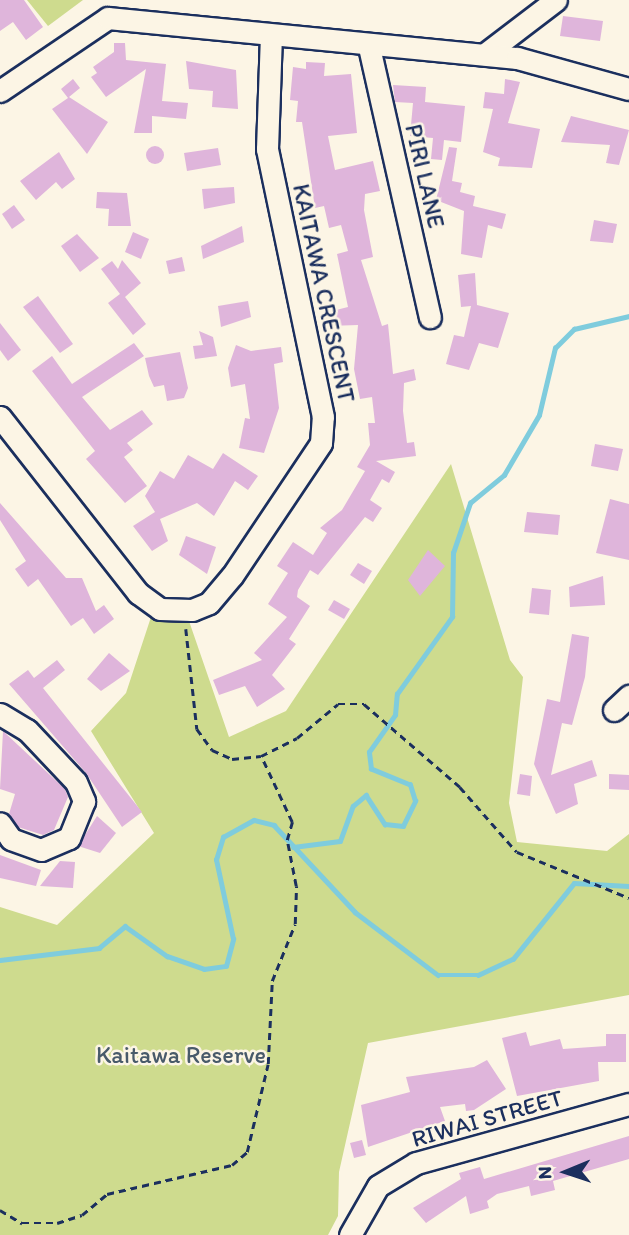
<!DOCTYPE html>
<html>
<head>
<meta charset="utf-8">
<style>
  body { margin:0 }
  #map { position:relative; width:629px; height:1235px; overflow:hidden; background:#fcf5e5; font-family:Itim,sans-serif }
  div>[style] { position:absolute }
  .green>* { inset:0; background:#cedb8e }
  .stream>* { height:4.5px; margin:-2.25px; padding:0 2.25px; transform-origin:2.25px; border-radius:2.25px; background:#7fccdd }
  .building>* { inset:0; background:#dfb5db }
  .round { border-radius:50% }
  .path>* { height:2.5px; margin-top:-1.25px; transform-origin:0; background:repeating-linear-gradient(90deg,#1b2f5e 0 7px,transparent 0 12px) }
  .roads { filter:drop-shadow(2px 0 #1b2f5e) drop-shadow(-2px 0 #1b2f5e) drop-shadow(0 2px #1b2f5e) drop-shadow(0 -2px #1b2f5e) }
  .minor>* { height:21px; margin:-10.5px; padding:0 10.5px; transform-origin:10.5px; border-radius:10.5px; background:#fcf5e5 }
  span { translate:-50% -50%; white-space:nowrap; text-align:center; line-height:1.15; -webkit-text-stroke:5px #fcf5e5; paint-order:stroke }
  .street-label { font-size:24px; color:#1b2f5e }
  .park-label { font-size:24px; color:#485a6a }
  .north { position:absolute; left:531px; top:1137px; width:70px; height:70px; -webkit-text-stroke:5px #fcf5e5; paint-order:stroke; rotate:268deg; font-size:19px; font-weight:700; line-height:28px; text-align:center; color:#1b2f5e }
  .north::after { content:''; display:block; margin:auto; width:24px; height:32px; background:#1b2f5e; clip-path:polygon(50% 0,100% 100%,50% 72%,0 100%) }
</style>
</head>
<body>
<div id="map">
  <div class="green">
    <div style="clip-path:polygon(27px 0,83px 0,48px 26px)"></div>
    <div style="clip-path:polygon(451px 464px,510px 660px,523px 677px,509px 803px,517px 842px,607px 851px,629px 834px,629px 995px,368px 1043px,339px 1172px,338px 1216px,328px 1235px,0 1235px,0 907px,57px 925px,154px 833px,91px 731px,126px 693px,151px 617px,189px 621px,229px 737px,286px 711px)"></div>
  </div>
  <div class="stream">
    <div style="left:293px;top:847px;width:47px;rotate:-7.3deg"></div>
    <div style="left:340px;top:841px;width:37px;rotate:-70deg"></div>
    <div style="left:353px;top:806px;width:17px;rotate:-40deg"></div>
    <div style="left:366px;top:795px;width:35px;rotate:57deg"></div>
    <div style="left:385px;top:824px;width:18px;rotate:6deg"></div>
    <div style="left:403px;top:826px;width:28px;rotate:-64deg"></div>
    <div style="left:415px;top:801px;width:17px;rotate:-107deg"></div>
    <div style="left:410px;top:785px;width:42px;rotate:-157.7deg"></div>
    <div style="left:371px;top:769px;width:17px;rotate:-97deg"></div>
    <div style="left:369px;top:752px;width:45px;rotate:-54.9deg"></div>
    <div style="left:395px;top:715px;width:21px;rotate:-85deg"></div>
    <div style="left:397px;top:694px;width:95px;rotate:-54.5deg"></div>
    <div style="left:452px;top:617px;width:64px;rotate:-89.1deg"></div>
    <div style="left:453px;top:553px;width:53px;rotate:-71.2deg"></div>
    <div style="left:470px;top:503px;width:44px;rotate:-39.5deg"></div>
    <div style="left:504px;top:475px;width:69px;rotate:-59.7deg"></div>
    <div style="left:539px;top:415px;width:69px;rotate:-76.6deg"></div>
    <div style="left:555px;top:348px;width:27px;rotate:-45deg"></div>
    <div style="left:574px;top:329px;width:57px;rotate:-13.3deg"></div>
    <div style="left:0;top:960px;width:100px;rotate:-6.9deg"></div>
    <div style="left:99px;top:948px;width:34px;rotate:-40deg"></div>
    <div style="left:125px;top:926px;width:52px;rotate:35.5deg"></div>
    <div style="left:167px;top:956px;width:39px;rotate:19deg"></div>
    <div style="left:204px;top:969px;width:22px;rotate:-8deg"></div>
    <div style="left:226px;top:966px;width:28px;rotate:-75deg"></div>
    <div style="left:233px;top:939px;width:81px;rotate:-102.1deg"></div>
    <div style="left:216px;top:860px;width:24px;rotate:-73deg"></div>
    <div style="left:223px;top:837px;width:35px;rotate:-29deg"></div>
    <div style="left:254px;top:820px;width:21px;rotate:14deg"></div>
    <div style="left:274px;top:825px;width:119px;rotate:47deg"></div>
    <div style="left:355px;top:912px;width:104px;rotate:37.2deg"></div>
    <div style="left:438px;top:975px;width:40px"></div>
    <div style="left:478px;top:975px;width:38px;rotate:-25deg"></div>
    <div style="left:513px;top:959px;width:97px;rotate:-51.2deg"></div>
    <div style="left:574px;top:883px;width:55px;rotate:3.1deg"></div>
  </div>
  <div class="building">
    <div style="clip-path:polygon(0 0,24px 0,43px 27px,26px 40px,13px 22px,0 31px)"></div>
    <div style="clip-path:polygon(563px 16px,603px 21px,600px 41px,560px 36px)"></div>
    <div style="clip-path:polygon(114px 43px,125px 43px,126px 60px,166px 64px,162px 101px,188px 103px,186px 119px,152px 116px,152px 133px,134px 133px,146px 69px,106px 97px,91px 77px,97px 73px,93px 67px,114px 52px)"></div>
    <div style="clip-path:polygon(186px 61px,236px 70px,238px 109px,212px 107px,213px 91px,189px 89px)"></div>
    <div style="clip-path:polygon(306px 62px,325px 63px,324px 76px,351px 74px,357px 133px,328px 136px,335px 170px,373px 161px,380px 191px,365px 194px,364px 210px,373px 257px,361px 260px,382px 326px,388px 324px,393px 374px,414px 369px,416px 380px,404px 383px,403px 411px,407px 443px,414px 442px,416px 456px,376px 461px,395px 472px,389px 483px,382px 479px,370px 500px,382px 508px,373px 522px,365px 517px,318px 575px,310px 570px,298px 590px,297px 597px,310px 606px,289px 639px,296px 644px,272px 675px,285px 689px,257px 707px,245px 686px,219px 695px,213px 680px,262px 660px,254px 653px,287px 617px,268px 604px,288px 573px,277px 566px,293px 542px,313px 555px,327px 533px,320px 528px,342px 510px,365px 471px,357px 467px,370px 445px,368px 423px,375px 423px,372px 397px,360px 399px,354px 369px,358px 325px,328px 326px,324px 313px,348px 307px,337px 254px,348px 251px,341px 225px,329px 228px,324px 206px,315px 208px,302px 122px,296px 122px,298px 101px,290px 100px,293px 67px,306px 69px)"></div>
    <div style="clip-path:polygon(73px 79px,80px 88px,69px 97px,108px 122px,87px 154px,52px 109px,68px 98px,61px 89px)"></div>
    <div style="clip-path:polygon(505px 79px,520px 82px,508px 123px,540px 129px,532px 168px,498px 166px,500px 158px,483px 152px,493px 109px,483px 108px,485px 92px,504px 94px)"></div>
    <div style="clip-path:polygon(393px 85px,426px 87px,425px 102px,465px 106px,461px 142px,444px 140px,442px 160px,431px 159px,433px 138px,410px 136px,413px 103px,395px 102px)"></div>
    <div style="clip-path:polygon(571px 116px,629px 130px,619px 165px,606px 163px,610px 145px,561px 142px)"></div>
    <div class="round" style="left:146px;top:146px;width:18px;height:18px"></div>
    <div style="clip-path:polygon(449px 147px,457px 148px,452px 181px,462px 183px,460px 192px,475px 196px,473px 206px,506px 214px,502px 229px,488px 225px,482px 258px,461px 254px,464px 211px,436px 200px)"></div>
    <div style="clip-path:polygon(218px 148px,221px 165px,187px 171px,184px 153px)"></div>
    <div style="clip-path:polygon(59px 152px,75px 179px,62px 189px,56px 182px,36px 200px,20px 181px)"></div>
    <div style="clip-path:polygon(234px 187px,235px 203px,204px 209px,202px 189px)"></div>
    <div style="clip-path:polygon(97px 192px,127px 193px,131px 226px,108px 226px,109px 209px,96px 208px)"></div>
    <div style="clip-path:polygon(14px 205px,25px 220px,12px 229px,2px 214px)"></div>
    <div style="clip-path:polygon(594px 220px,617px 224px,613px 243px,590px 241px)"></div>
    <div style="clip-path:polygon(242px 226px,244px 242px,203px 259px,201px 246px)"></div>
    <div style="clip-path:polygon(133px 232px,149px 239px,141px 259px,125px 252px)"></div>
    <div style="clip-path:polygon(77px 234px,99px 258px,80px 272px,61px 246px)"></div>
    <div style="clip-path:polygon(182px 257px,185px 271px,169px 274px,166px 261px)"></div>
    <div style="clip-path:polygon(122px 260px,141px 283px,125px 297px,146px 324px,133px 335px,108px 303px,120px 294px,101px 269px,112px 261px,118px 269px)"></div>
    <div style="clip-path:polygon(475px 273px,477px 305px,509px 313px,498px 348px,479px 343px,469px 370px,446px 364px,454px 335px,464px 337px,471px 306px,461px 307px,458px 275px)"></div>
    <div style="clip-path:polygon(38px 296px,73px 344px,60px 353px,23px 307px)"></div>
    <div style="clip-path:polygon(248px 301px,251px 317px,221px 327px,218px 306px)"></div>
    <div style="clip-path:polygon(0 323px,21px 350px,8px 361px,0 350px)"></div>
    <div style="clip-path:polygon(199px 331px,213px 337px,217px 356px,195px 359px,193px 346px,203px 345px)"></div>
    <div style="clip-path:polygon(134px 343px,144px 356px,82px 397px,110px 430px,142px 410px,153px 424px,127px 443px,133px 450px,124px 457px,147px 486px,125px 503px,86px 459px,95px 451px,32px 371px,52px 356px,72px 384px)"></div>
    <div style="clip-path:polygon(236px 345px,251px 351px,281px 347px,283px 362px,274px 364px,279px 408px,264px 453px,239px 448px,245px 418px,250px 419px,245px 384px,231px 387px,228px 368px)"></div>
    <div style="clip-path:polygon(180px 352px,188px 388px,184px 398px,167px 401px,164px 385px,154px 387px,149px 376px,145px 358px)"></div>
    <div style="clip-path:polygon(595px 444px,623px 449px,618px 471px,591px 466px)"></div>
    <div style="clip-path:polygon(223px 453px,258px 476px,248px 490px,235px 481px,214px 516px,197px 503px,160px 519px,168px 541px,152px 551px,133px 526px,155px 512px,145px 496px,160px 471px,174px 479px,188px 455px,213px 469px)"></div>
    <div style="clip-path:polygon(610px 499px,629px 504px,629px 560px,596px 553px)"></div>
    <div style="clip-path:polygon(0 503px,66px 578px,82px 578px,96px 611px,104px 605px,114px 619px,94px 634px,83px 618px,71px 626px,38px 579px,28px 587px,15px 569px,26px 561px,0 520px)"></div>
    <div style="clip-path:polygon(527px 512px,560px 515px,558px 535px,524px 532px)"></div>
    <div style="clip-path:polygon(186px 536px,216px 547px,207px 574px,179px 555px)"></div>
    <div style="clip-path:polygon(428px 550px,445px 566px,420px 596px,408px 580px)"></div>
    <div style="clip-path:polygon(358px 563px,372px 571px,364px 584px,350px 575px)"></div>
    <div style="clip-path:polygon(603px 576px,605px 605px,570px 607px,569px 587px)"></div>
    <div style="clip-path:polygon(532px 588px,551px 590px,549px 615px,529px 613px)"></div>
    <div style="clip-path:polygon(334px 600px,350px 609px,344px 619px,328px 610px)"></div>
    <div style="clip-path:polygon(572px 634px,589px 637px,585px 677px,572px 725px,562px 723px,551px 775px,592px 760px,597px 776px,574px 784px,578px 804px,556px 814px,534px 764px,547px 699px,560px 702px)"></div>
    <div style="clip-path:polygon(109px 653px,130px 671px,101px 691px,87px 679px)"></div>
    <div style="clip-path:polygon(57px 660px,65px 670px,43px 688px,142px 812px,122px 827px,86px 773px,9px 684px,28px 670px,34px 678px)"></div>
    <div style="clip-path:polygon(3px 731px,65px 789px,68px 797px,54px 830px,43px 835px,18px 827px,9px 814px,15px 794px,0 789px)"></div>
    <div style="clip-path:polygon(520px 774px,532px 776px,530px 796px,517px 794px)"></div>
    <div style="clip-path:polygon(609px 774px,629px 775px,629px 790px,609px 789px)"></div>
    <div style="clip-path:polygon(97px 816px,116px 833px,100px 853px,78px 846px)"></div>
    <div style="clip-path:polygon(0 855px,41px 870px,36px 886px,0 878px)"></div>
    <div style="clip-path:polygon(60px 861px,75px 862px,73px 888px,40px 886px)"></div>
    <div style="clip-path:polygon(526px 1032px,530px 1046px,560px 1039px,563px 1049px,606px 1046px,606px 1034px,626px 1034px,626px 1062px,598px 1062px,599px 1081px,517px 1096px,502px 1038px)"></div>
    <div style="clip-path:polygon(487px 1060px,506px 1089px,474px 1110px,466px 1111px,465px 1104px,440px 1107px,445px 1121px,368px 1147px,361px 1105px,410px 1092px,406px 1077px,474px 1067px)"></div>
    <div style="clip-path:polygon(629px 1136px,629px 1159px,553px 1181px,555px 1190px,531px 1196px,529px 1186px,497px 1194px,487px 1201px,489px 1208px,470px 1214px,466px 1196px,426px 1223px,413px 1208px,461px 1179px,459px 1173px,480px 1167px,484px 1179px)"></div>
    <div style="clip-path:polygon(362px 1140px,366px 1155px,354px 1158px,350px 1143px)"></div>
  </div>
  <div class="path">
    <div style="left:186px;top:629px;width:101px;rotate:83.7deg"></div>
    <div style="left:197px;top:729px;width:26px;rotate:54deg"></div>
    <div style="left:212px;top:750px;width:22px;rotate:24deg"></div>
    <div style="left:232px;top:759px;width:29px;rotate:-6deg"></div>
    <div style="left:261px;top:756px;width:40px;rotate:-26.6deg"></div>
    <div style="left:297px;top:738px;width:53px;rotate:-39.7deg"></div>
    <div style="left:338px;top:704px;width:26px"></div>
    <div style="left:364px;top:704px;width:127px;rotate:40.8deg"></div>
    <div style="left:460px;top:787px;width:86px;rotate:48.8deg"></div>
    <div style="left:517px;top:852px;width:121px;rotate:22.3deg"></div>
    <div style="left:0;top:1210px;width:26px;rotate:31deg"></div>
    <div style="left:22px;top:1223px;width:35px"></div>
    <div style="left:57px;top:1223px;width:26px;rotate:-18deg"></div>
    <div style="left:82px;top:1215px;width:33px;rotate:-40deg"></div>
    <div style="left:107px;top:1194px;width:128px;rotate:-13.1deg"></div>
    <div style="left:232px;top:1165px;width:20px;rotate:-41deg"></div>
    <div style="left:247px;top:1152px;width:90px;rotate:-76.6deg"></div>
    <div style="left:268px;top:1064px;width:83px;rotate:-87.2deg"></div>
    <div style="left:272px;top:981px;width:61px;rotate:-68deg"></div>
    <div style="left:295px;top:924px;width:38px;rotate:-88deg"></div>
    <div style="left:296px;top:886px;width:47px;rotate:-101.1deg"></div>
    <div style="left:287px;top:840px;width:19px;rotate:-74deg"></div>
    <div style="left:292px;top:822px;width:73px;rotate:-115.2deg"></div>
  </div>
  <div class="roads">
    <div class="minor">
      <div style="left:369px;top:47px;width:277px;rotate:77.3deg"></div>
      <div style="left:485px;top:54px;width:89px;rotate:-37.3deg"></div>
      <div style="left:0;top:91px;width:130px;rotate:-34.1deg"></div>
      <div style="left:108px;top:18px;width:411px;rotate:5.6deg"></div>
      <div style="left:517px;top:58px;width:116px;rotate:15.5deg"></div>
      <div style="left:0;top:417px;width:224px;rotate:51.9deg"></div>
      <div style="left:138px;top:593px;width:27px;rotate:36deg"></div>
      <div style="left:160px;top:609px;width:32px;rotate:2deg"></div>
      <div style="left:192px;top:610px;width:18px;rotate:-22deg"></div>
      <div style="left:209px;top:603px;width:35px;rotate:-50deg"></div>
      <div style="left:232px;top:576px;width:160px;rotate:-56.2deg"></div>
      <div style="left:321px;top:443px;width:26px;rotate:-86deg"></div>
      <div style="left:323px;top:417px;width:274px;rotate:-101.8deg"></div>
      <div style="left:267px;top:149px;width:113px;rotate:-88deg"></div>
      <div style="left:614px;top:710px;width:21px;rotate:-43deg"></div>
      <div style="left:0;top:714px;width:31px;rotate:31deg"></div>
      <div style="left:27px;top:730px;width:71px;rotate:46.7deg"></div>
      <div style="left:76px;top:782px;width:21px;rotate:67deg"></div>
      <div style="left:84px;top:801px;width:40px;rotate:112deg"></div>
      <div style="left:69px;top:838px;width:30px;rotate:157deg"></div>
      <div style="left:41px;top:850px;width:32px;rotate:-160deg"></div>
      <div style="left:11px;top:839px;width:19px;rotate:-125deg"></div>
      <div style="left:350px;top:1235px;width:56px;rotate:-60.3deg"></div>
      <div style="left:378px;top:1186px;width:44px;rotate:-31.2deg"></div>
      <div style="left:416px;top:1163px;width:221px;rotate:-15.5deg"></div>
    </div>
  </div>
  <div class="street-label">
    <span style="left:425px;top:176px;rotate:77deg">PIRI LANE</span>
    <span style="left:324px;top:293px;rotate:78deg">KAITAWA CRESCENT</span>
    <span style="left:487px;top:1118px;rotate:-16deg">RIWAI STREET</span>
  </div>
  <div class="park-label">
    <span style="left:181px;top:1055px">Kaitawa Reserve</span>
  </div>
  <div class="north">N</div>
</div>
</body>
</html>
